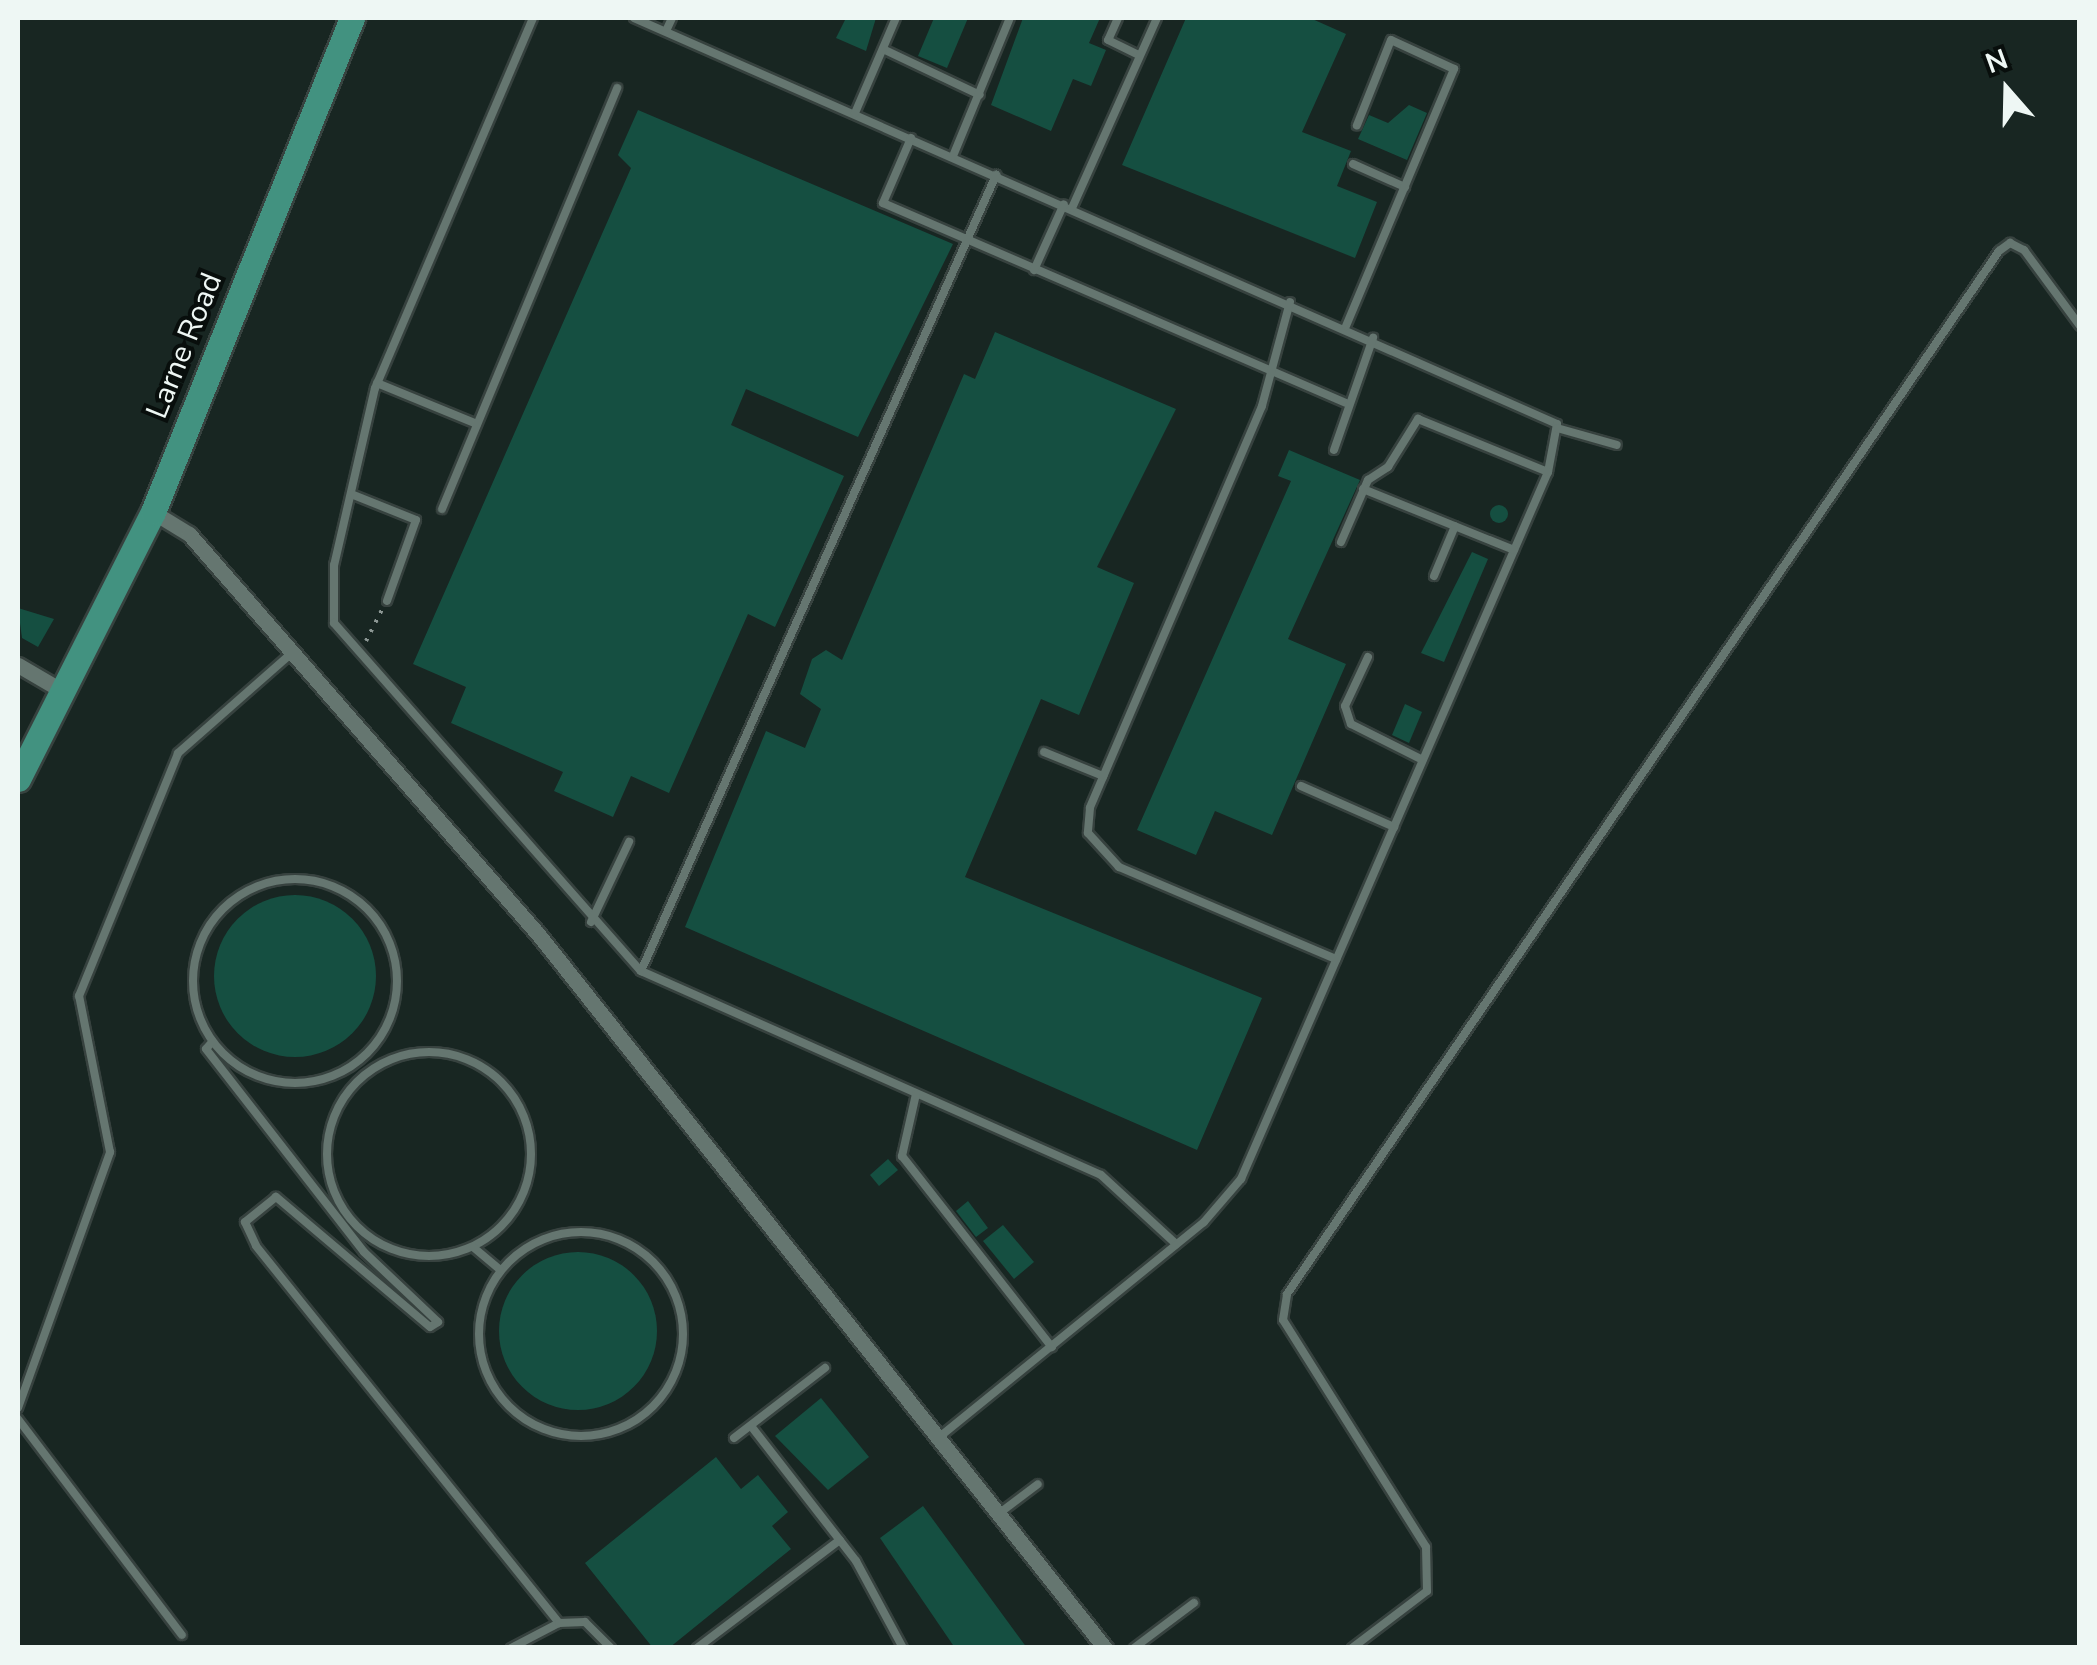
<!DOCTYPE html>
<html>
<head>
<meta charset="utf-8">
<style>
  body { margin:0 }
  #map { position:relative; width:2097px; height:1665px; overflow:hidden; background:#182622; font-family:"Nunito Sans",sans-serif }
  div>[style] { position:absolute }
  .building>* { inset:0; background:#154f41 }
  .round { border-radius:50% }
  .path>* { height:4px; margin-top:-2px; transform-origin:0; background:repeating-linear-gradient(90deg,#8c9794 0 2.5px,transparent 0 10.5px) }
  .roads { filter:drop-shadow(2px 0 #37423f) drop-shadow(-2px 0 #37423f) drop-shadow(0 2px #37423f) drop-shadow(0 -2px #37423f) }
  .service>* { height:8px; margin:-4px; padding:0 4px; transform-origin:4px; border-radius:4px; background:#657670 }
  .service>.ring { margin:-4px; padding:0; box-sizing:content-box; background:none; border:8px solid #657670; border-radius:50% }
  .minor>* { height:15px; margin:-7.5px; padding:0 7.5px; transform-origin:7.5px; border-radius:7.5px; background:#657670 }
  .primary>* { height:25px; margin:-12.5px; padding:0 12.5px; transform-origin:12.5px; border-radius:12.5px; background:#429280 }
  span { translate:-50% -50%; white-space:nowrap; text-align:center; line-height:1.15; -webkit-text-stroke:8px #080e0c; paint-order:stroke }
  .street-label { font-size:30px; color:#eef7f4 }
  .frame { position:absolute; inset:0; border:20px solid #eef7f4; pointer-events:none }
  .north { position:absolute; left:1957px; top:40px; width:100px; height:100px; -webkit-text-stroke:8px #080e0c; paint-order:stroke; rotate:340deg; font-size:28px; font-weight:700; line-height:40px; text-align:center; color:#eef7f4 }
  .north::after { content:''; display:block; margin:auto; width:35px; height:45px; background:#eef7f4; clip-path:polygon(50% 0,100% 100%,50% 72%,0 100%) }
</style>
</head>
<body>
<div id="map">
  <div class="building">
    <div style="clip-path:polygon(846px 18px,876px 18px,866px 51px,836px 38px)"></div>
    <div style="clip-path:polygon(934px 18px,968px 18px,947px 68px,918px 56px)"></div>
    <div style="clip-path:polygon(1023px 18px,1100px 18px,1089px 43px,1106px 50px,1091px 86px,1073px 79px,1051px 131px,991px 105px)"></div>
    <div style="clip-path:polygon(1186px 18px,1310px 18px,1346px 34px,1302px 132px,1351px 151px,1337px 186px,1377px 202px,1355px 258px,1122px 165px)"></div>
    <div style="clip-path:polygon(1409px 105px,1427px 113px,1407px 160px,1358px 139px,1369px 115px,1388px 123px)"></div>
    <div style="clip-path:polygon(638px 110px,953px 244px,858px 437px,746px 389px,731px 425px,844px 476px,775px 627px,748px 614px,669px 793px,631px 776px,613px 817px,554px 791px,563px 772px,451px 723px,466px 687px,413px 664px,631px 168px,618px 155px)"></div>
    <div style="clip-path:polygon(995px 332px,1176px 409px,1097px 567px,1134px 583px,1079px 715px,1041px 699px,965px 877px,1262px 998px,1197px 1150px,685px 927px,766px 731px,805px 748px,821px 709px,800px 694px,812px 659px,826px 650px,842px 660px,964px 374px,975px 379px)"></div>
    <div style="clip-path:polygon(1289px 450px,1360px 480px,1288px 639px,1346px 664px,1272px 835px,1215px 811px,1196px 855px,1137px 830px,1291px 481px,1278px 476px)"></div>
    <div class="round" style="left:1490px;top:505px;width:18px;height:18px"></div>
    <div style="clip-path:polygon(1472px 552px,1488px 559px,1444px 662px,1421px 653px)"></div>
    <div style="clip-path:polygon(18px 608px,54px 619px,38px 647px,22px 638px)"></div>
    <div style="clip-path:polygon(1405px 704px,1422px 712px,1409px 743px,1392px 735px)"></div>
    <div class="round" style="left:214px;top:895px;width:162px;height:162px"></div>
    <div style="clip-path:polygon(888px 1159px,898px 1170px,879px 1186px,870px 1175px)"></div>
    <div style="clip-path:polygon(968px 1201px,988px 1228px,976px 1237px,956px 1211px)"></div>
    <div style="clip-path:polygon(1003px 1225px,1034px 1262px,1014px 1279px,983px 1241px)"></div>
    <div class="round" style="left:499px;top:1252px;width:158px;height:158px"></div>
    <div style="clip-path:polygon(821px 1398px,869px 1457px,828px 1490px,775px 1436px)"></div>
    <div style="clip-path:polygon(716px 1457px,741px 1489px,758px 1475px,788px 1512px,772px 1526px,791px 1549px,669px 1648px,653px 1648px,585px 1563px)"></div>
    <div style="clip-path:polygon(923px 1506px,1027px 1648px,955px 1648px,880px 1538px)"></div>
  </div>
  <div class="path">
    <div style="left:366px;top:641px;width:35px;rotate:-63deg"></div>
  </div>
  <div class="roads">
    <div class="service">
      <div style="left:533px;top:18px;width:402px;rotate:113.1deg"></div>
      <div style="left:375px;top:388px;width:182px;rotate:103deg"></div>
      <div style="left:334px;top:565px;width:58px;rotate:90deg"></div>
      <div style="left:334px;top:623px;width:464px;rotate:48.6deg"></div>
      <div style="left:641px;top:971px;width:503px;rotate:23.92deg"></div>
      <div style="left:1101px;top:1175px;width:102px;rotate:42.6deg"></div>
      <div style="left:634px;top:18px;width:1008px;rotate:23.74deg"></div>
      <div style="left:1557px;top:424px;width:49px;rotate:100.6deg"></div>
      <div style="left:1548px;top:472px;width:771px;rotate:113.47deg"></div>
      <div style="left:1241px;top:1179px;width:57px;rotate:130.7deg"></div>
      <div style="left:1204px;top:1222px;width:336px;rotate:140.9deg"></div>
      <div style="left:1118px;top:18px;width:24px;rotate:114deg"></div>
      <div style="left:1108px;top:40px;width:34px;rotate:26deg"></div>
      <div style="left:666px;top:31px;width:14px;rotate:-65deg"></div>
      <div style="left:883px;top:49px;width:107px;rotate:25.4deg"></div>
      <div style="left:855px;top:113px;width:103px;rotate:-66.7deg"></div>
      <div style="left:911px;top:138px;width:71px;rotate:113.3deg"></div>
      <div style="left:883px;top:203px;width:504px;rotate:23.36deg"></div>
      <div style="left:953px;top:156px;width:149px;rotate:-67.6deg"></div>
      <div style="left:1353px;top:164px;width:57px;rotate:23.9deg"></div>
      <div style="left:1072px;top:208px;width:208px;rotate:-65.9deg"></div>
      <div style="left:1034px;top:270px;width:72px;rotate:-65.6deg"></div>
      <div style="left:1290px;top:302px;width:108px;rotate:105.1deg"></div>
      <div style="left:1262px;top:406px;width:437px;rotate:113.2deg"></div>
      <div style="left:1090px;top:808px;width:25px;rotate:95deg"></div>
      <div style="left:1088px;top:833px;width:46px;rotate:47.6deg"></div>
      <div style="left:1119px;top:867px;width:236px;rotate:23deg"></div>
      <div style="left:1346px;top:326px;width:279px;rotate:-67.2deg"></div>
      <div style="left:1454px;top:69px;width:69px;rotate:-155.3deg"></div>
      <div style="left:1391px;top:40px;width:92px;rotate:111.8deg"></div>
      <div style="left:377px;top:383px;width:108px;rotate:22.3deg"></div>
      <div style="left:1557px;top:428px;width:62px;rotate:15.8deg"></div>
      <div style="left:1334px;top:450px;width:119px;rotate:-70.8deg"></div>
      <div style="left:1363px;top:489px;width:163px;rotate:22deg"></div>
      <div style="left:351px;top:494px;width:70px;rotate:21.8deg"></div>
      <div style="left:416px;top:520px;width:86px;rotate:109.7deg"></div>
      <div style="left:442px;top:509px;width:456px;rotate:-67.4deg"></div>
      <div style="left:1341px;top:542px;width:68px;rotate:-66.5deg"></div>
      <div style="left:1368px;top:480px;width:24px;rotate:-33deg"></div>
      <div style="left:1388px;top:467px;width:57px;rotate:-58deg"></div>
      <div style="left:1418px;top:419px;width:140px;rotate:22.2deg"></div>
      <div style="left:1434px;top:576px;width:54px;rotate:-67.2deg"></div>
      <div style="left:1368px;top:657px;width:54px;rotate:115.1deg"></div>
      <div style="left:1345px;top:706px;width:19px;rotate:72deg"></div>
      <div style="left:1351px;top:724px;width:80px;rotate:26.6deg"></div>
      <div style="left:1044px;top:752px;width:64px;rotate:22.1deg"></div>
      <div style="left:1301px;top:786px;width:102px;rotate:23.8deg"></div>
      <div class="ring" style="left:193px;top:879px;width:196px;height:196px"></div>
      <div style="left:591px;top:922px;width:89px;rotate:-64.6deg"></div>
      <div style="left:641px;top:971px;width:872px;rotate:-65.96deg"></div>
      <div style="left:212px;top:1042px;width:9px;rotate:131deg"></div>
      <div style="left:206px;top:1049px;width:257px;rotate:52.1deg"></div>
      <div style="left:364px;top:1252px;width:102px;rotate:43.4deg"></div>
      <div style="left:438px;top:1322px;width:9px;rotate:148deg"></div>
      <div style="left:430px;top:1327px;width:202px;rotate:-139.8deg"></div>
      <div style="left:276px;top:1197px;width:40px;rotate:141deg"></div>
      <div style="left:245px;top:1222px;width:26px;rotate:65deg"></div>
      <div style="left:256px;top:1246px;width:484px;rotate:51.2deg"></div>
      <div class="ring" style="left:327px;top:1052px;width:196px;height:196px"></div>
      <div style="left:916px;top:1094px;width:64px;rotate:102.7deg"></div>
      <div style="left:902px;top:1156px;width:243px;rotate:51.9deg"></div>
      <div class="ring" style="left:479px;top:1232px;width:196px;height:196px"></div>
      <div style="left:473px;top:1247px;width:35px;rotate:40deg"></div>
      <div style="left:18px;top:1408px;width:272px;rotate:-70.2deg"></div>
      <div style="left:110px;top:1152px;width:159px;rotate:-101.2deg"></div>
      <div style="left:79px;top:996px;width:262px;rotate:-67.8deg"></div>
      <div style="left:178px;top:753px;width:152px;rotate:-41.3deg"></div>
      <div style="left:18px;top:1419px;width:271px;rotate:52.8deg"></div>
      <div style="left:751px;top:1426px;width:171px;rotate:52.1deg"></div>
      <div style="left:856px;top:1561px;width:99px;rotate:61.6deg"></div>
      <div style="left:734px;top:1438px;width:115px;rotate:-37.6deg"></div>
      <div style="left:1001px;top:1512px;width:46px;rotate:-37.1deg"></div>
      <div style="left:511px;top:1648px;width:54px;rotate:-27.5deg"></div>
      <div style="left:559px;top:1623px;width:26px;rotate:-2deg"></div>
      <div style="left:585px;top:1622px;width:37px;rotate:45deg"></div>
      <div style="left:697px;top:1648px;width:179px;rotate:-37.1deg"></div>
      <div style="left:1134px;top:1648px;width:75px;rotate:-36.9deg"></div>
      <div style="left:1352px;top:1648px;width:94px;rotate:-37.2deg"></div>
      <div style="left:1427px;top:1591px;width:44px;rotate:-91.3deg"></div>
      <div style="left:1426px;top:1547px;width:268px;rotate:-122.2deg"></div>
      <div style="left:1283px;top:1320px;width:26px;rotate:-81deg"></div>
      <div style="left:1287px;top:1294px;width:1263px;rotate:-55.68deg"></div>
      <div style="left:1999px;top:251px;width:14px;rotate:-36deg"></div>
      <div style="left:2010px;top:243px;width:16px;rotate:27deg"></div>
      <div style="left:2024px;top:250px;width:94px;rotate:53.6deg"></div>
    </div>
    <div class="minor">
      <div style="left:153px;top:512px;width:42px;rotate:31.4deg"></div>
      <div style="left:189px;top:534px;width:531px;rotate:48.9deg"></div>
      <div style="left:538px;top:934px;width:912px;rotate:51.55deg"></div>
      <div style="left:18px;top:665px;width:53px;rotate:30.4deg"></div>
    </div>
    <div class="primary">
      <div style="left:18px;top:779px;width:299px;rotate:-63.2deg"></div>
      <div style="left:153px;top:512px;width:533px;rotate:-68.06deg"></div>
    </div>
  </div>
  <div class="street-label">
    <span style="left:185px;top:346px;rotate:-68deg">Larne Road</span>
  </div>
  <div class="frame"></div>
  <div class="north">N</div>
</div>
</body>
</html>
